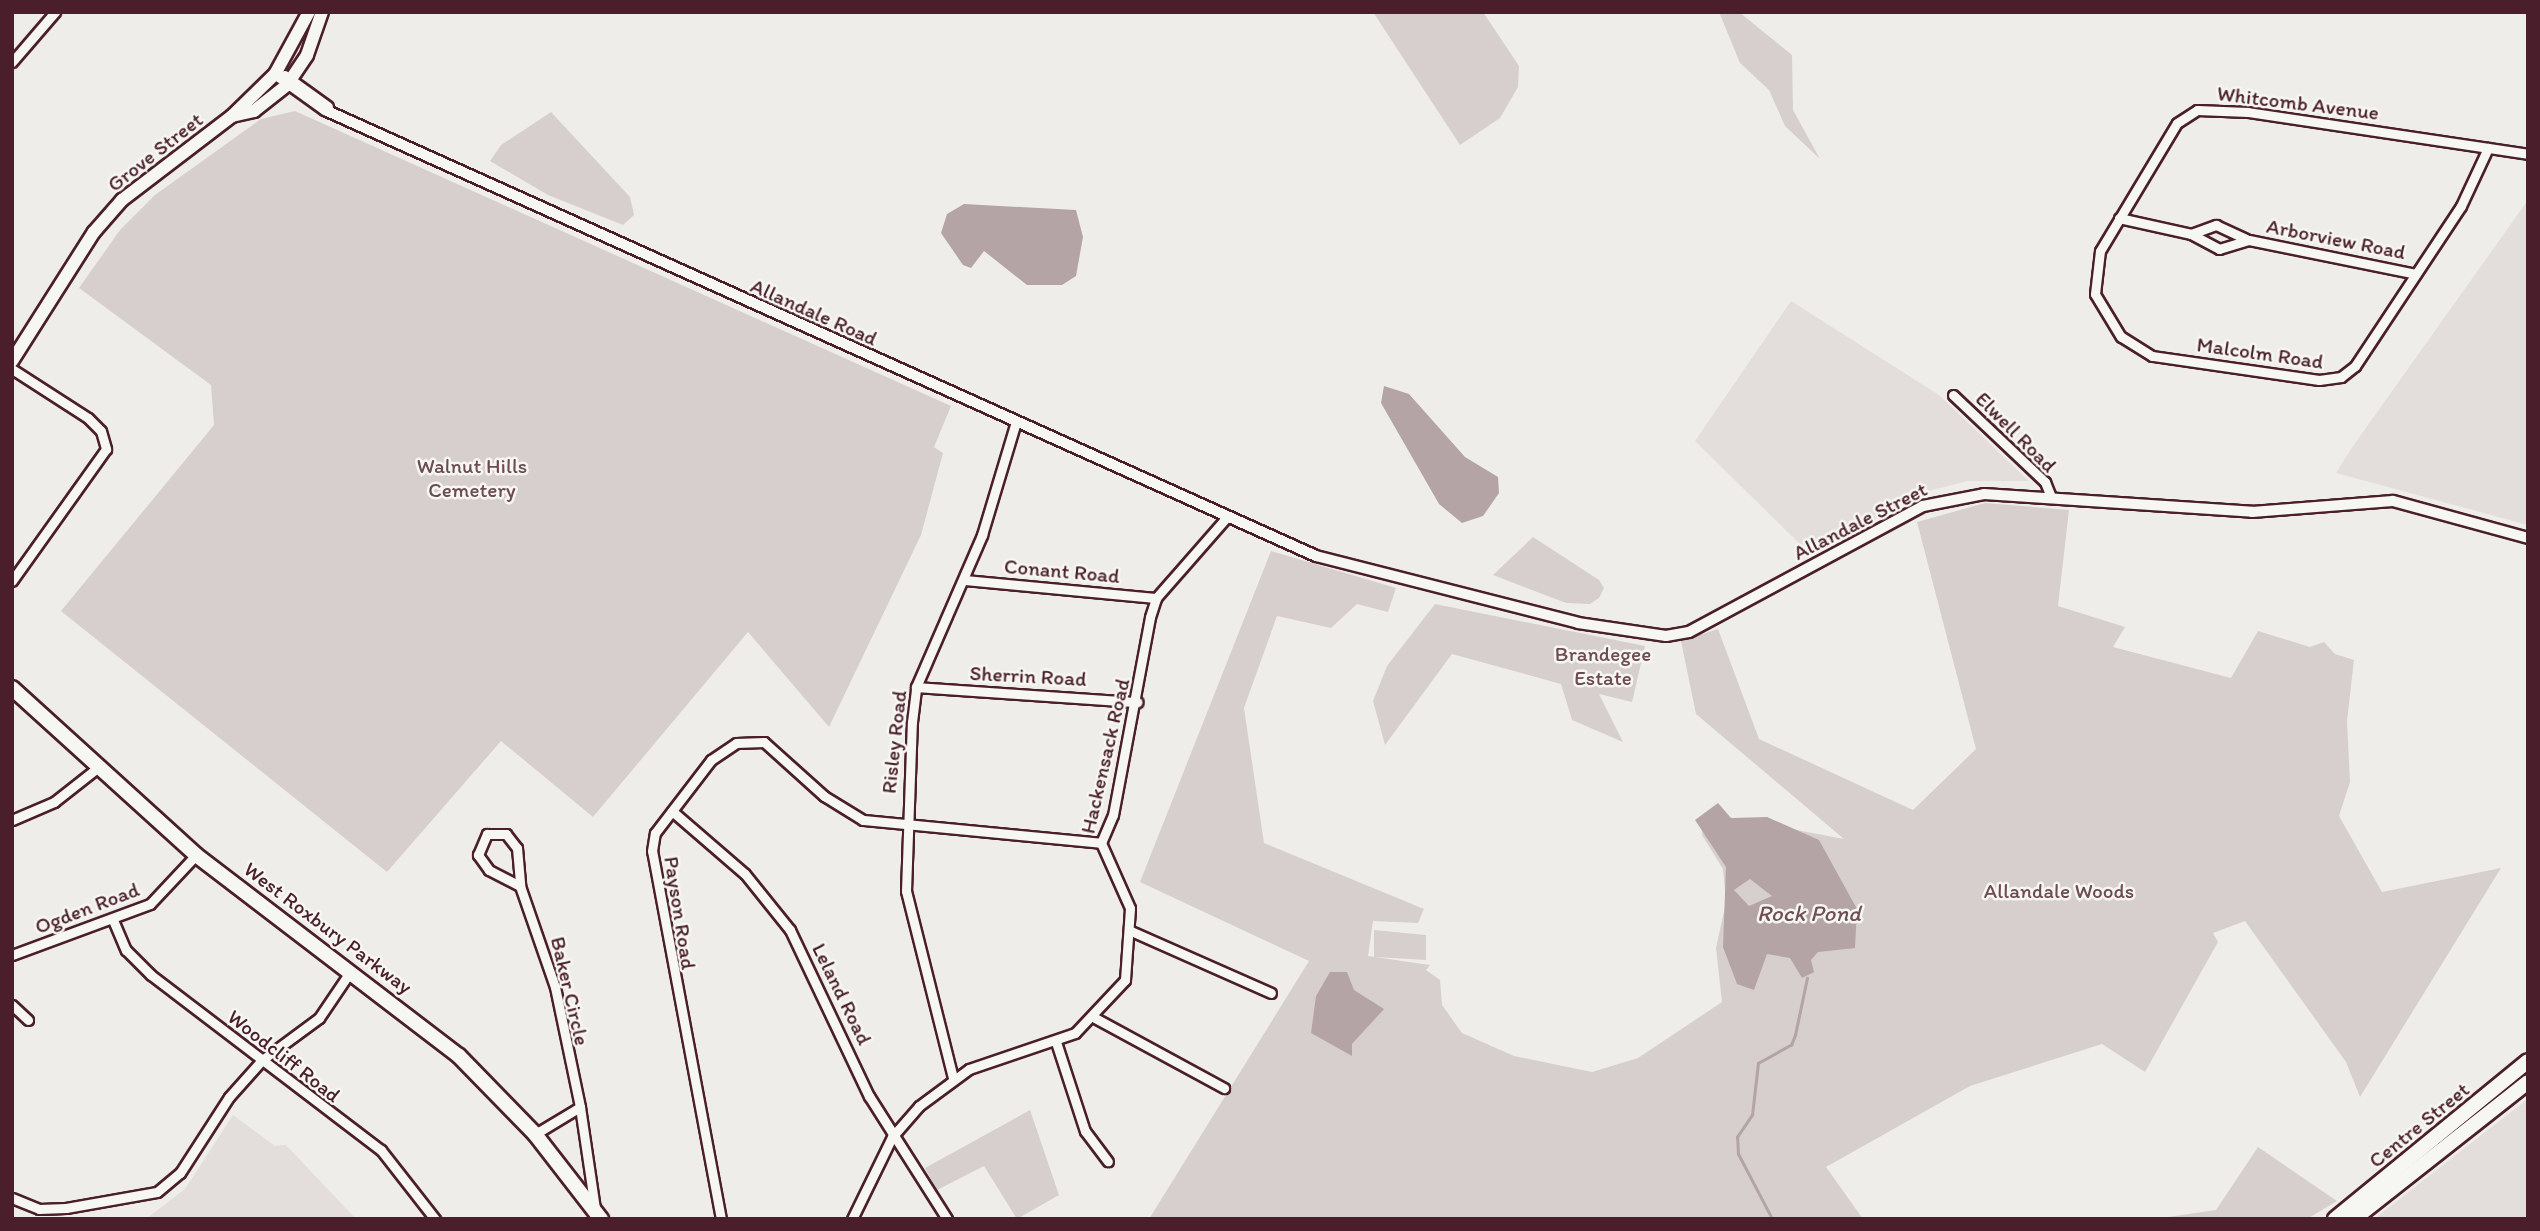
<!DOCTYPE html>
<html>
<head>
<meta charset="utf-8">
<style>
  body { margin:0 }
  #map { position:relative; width:2540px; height:1231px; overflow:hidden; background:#efedea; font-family:Itim,sans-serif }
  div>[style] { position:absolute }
  .built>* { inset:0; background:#e3dedc }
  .green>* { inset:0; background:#d7cfce }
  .water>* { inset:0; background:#b4a4a5 }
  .stream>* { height:2.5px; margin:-1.25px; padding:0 1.25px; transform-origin:1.25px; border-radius:1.25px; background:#b4a4a5 }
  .roads { filter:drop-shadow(2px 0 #4a1f2b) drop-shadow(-2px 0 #4a1f2b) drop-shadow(0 2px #4a1f2b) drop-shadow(0 -2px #4a1f2b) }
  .minor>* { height:9px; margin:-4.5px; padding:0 4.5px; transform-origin:4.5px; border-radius:4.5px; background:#f6f6f2 }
  .tertiary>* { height:10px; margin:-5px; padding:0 5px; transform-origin:5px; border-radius:5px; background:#f6f6f2 }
  .secondary>* { height:12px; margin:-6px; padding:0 6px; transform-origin:6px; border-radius:6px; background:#f6f6f2 }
  .primary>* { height:14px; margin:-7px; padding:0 7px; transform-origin:7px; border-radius:7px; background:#f6f6f2 }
  .trunk>* { height:14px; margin:-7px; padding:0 7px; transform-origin:7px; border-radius:7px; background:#f6f6f2 }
  span { translate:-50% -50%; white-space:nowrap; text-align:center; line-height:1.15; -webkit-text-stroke:5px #f6f6f2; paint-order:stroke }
  .street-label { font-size:21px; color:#4a1f2b }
  .park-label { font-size:21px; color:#6d4b54 }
  .water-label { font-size:23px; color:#6f4e56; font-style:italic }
  .frame { position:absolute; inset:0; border:14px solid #4a1f2b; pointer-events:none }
</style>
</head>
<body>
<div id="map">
  <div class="built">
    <div style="clip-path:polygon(2528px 200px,2528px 525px,2336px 473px,2353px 446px)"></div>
    <div style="clip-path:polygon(1791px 301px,1939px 395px,2029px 481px,1968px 481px,1928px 491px,1810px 554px,1695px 441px)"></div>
    <div style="clip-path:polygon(2528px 1099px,2528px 1219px,2374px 1219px,2507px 1115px)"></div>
    <div style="clip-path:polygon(233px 1115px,275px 1146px,286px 1145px,356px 1219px,146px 1219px,185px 1189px)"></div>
  </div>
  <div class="green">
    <div style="clip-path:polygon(1373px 12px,1483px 12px,1519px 66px,1518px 87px,1500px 118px,1460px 145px)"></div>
    <div style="clip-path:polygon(1719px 12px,1739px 12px,1792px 55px,1793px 110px,1820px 159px,1785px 126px,1769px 90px,1740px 63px)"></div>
    <div style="clip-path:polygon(295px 111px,951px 406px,934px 447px,943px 453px,921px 535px,829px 727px,748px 632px,593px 817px,501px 741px,387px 872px,61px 611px,214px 425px,211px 385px,79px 288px,120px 230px,155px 195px,261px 119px)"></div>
    <div style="clip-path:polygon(551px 112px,630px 197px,634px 215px,623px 225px,548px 195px,490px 161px,501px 145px)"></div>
    <div style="clip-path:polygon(1985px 503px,2069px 510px,2058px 606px,2125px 627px,2113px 647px,2231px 678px,2258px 631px,2310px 647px,2324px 642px,2335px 654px,2354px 660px,2347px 721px,2350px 782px,2339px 816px,2382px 892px,2501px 868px,2360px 1097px,2346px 1062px,2245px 921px,2213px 933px,2218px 942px,2145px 1072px,2102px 1044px,1970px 1086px,1826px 1167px,1863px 1219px,1149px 1219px,1309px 961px,1140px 882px,1271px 551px,1396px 588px,1388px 612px,1357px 604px,1331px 628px,1277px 616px,1244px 708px,1264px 843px,1424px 909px,1418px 923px,1373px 921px,1368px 956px,1430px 965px,1426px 970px,1440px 980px,1442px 1005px,1462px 1033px,1514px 1056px,1592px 1072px,1638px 1058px,1722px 1002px,1716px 948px,1726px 902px,1723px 869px,1702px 835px,1703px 819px,1712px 814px,1844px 839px,1696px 714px,1681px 641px,1718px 629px,1759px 739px,1913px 810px,1976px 749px,1917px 522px)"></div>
    <div style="clip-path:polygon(1533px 537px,1599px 580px,1604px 588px,1599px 598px,1590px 604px,1566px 603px,1493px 575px)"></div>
    <div style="clip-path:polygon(1435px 604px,1645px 646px,1632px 702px,1599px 694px,1623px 742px,1572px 720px,1561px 684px,1452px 654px,1385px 745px,1373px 701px,1387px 666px)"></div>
    <div style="clip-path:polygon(1374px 930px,1426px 935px,1426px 960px,1374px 957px)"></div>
    <div style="clip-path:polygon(1030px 1110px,1059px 1195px,1017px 1219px,984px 1166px,937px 1190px,925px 1168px)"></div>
    <div style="clip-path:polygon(2258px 1147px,2337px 1201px,2307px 1219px,2154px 1219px,2216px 1210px)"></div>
  </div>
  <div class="water">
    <div style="clip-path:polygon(964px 204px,1076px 210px,1083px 237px,1076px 276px,1062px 285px,1027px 285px,984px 251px,971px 268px,963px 265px,941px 233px,947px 214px)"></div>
    <div style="clip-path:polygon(1384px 386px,1409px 394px,1465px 457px,1498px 477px,1499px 493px,1483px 516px,1462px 523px,1439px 504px,1381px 403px)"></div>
    <div style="clip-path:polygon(evenodd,1718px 803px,1731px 818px,1767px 817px,1819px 840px,1857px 909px,1855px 948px,1818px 952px,1811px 960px,1814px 972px,1802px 978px,1790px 958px,1767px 954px,1754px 990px,1737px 984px,1723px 947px,1726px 867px,1695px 820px,1718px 803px,1750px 879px,1772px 896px,1749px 906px,1734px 890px,1750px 879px)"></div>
    <div style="clip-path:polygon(1330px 972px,1347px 972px,1354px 990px,1384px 1009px,1352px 1044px,1352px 1056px,1311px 1033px,1316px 996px)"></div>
  </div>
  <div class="stream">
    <div style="left:1772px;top:1219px;width:73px;rotate:-117.6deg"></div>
    <div style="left:1738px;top:1154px;width:17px;rotate:-93deg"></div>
    <div style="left:1737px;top:1137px;width:27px;rotate:-56deg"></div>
    <div style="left:1752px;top:1115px;width:52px;rotate:-83.4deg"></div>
    <div style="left:1758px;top:1063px;width:38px;rotate:-29deg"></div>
    <div style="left:1791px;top:1045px;width:11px;rotate:-68deg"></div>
    <div style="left:1795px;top:1035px;width:58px;rotate:-78.1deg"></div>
  </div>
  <div class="roads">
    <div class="minor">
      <div style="left:12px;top:62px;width:66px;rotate:-49.3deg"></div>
      <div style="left:2488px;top:148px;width:64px;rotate:115deg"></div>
      <div style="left:2461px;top:206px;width:192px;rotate:123.5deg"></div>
      <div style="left:2355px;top:366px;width:18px;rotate:142deg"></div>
      <div style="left:2341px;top:377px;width:22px;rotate:172deg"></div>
      <div style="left:2319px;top:380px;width:169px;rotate:-171.8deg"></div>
      <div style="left:2152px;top:356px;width:36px;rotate:-148deg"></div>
      <div style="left:2121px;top:337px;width:50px;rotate:-121.2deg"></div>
      <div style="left:2095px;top:294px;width:43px;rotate:-83.4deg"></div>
      <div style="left:2100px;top:251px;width:149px;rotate:-59deg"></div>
      <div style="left:2177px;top:123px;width:24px;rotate:-33deg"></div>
      <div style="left:2197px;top:110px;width:51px;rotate:2.2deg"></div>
      <div style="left:2248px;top:112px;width:283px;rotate:8.5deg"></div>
      <div style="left:2119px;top:218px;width:74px;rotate:12.5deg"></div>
      <div style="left:2191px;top:234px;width:32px;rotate:28deg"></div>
      <div style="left:2219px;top:249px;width:31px;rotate:-17deg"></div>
      <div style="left:2249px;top:240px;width:170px;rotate:11.5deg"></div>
      <div style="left:2191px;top:234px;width:27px;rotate:-20deg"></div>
      <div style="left:2216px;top:225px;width:33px;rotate:25deg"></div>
      <div style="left:12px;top:369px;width:90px;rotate:32.8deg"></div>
      <div style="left:88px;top:418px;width:18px;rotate:45deg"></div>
      <div style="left:101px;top:431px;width:19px;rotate:74deg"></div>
      <div style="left:106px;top:449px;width:162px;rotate:125.5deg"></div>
      <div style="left:1953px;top:395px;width:127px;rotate:43.4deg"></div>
      <div style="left:2045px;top:482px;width:16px;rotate:68deg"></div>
      <div style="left:964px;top:580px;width:193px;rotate:5.4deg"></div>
      <div style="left:916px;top:687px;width:222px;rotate:3.9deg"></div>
      <div style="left:672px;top:811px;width:96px;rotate:40.8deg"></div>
      <div style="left:745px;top:874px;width:72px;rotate:51.2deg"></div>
      <div style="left:790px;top:930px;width:184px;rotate:64.6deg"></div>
      <div style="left:869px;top:1096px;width:146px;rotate:57.6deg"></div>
      <div style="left:12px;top:820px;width:46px;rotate:-23.2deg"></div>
      <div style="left:54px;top:802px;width:53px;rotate:-38.2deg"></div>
      <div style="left:520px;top:886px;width:35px;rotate:-153deg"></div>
      <div style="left:489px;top:870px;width:19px;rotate:-126deg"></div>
      <div style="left:478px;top:855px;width:23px;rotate:-67deg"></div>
      <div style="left:487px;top:834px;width:19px"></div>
      <div style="left:506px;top:834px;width:18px;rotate:52deg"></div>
      <div style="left:517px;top:848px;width:38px;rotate:85deg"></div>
      <div style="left:520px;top:886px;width:107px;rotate:70.9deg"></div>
      <div style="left:555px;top:987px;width:123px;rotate:78.2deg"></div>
      <div style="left:580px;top:1107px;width:52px;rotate:149deg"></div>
      <div style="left:113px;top:920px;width:33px;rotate:67deg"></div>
      <div style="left:126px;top:950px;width:35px;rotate:45deg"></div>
      <div style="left:151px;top:975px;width:289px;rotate:37.3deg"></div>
      <div style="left:381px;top:1150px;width:88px;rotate:52deg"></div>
      <div style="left:1131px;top:931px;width:153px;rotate:23.9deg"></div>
      <div style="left:12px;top:955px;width:147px;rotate:-20.3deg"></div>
      <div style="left:150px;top:904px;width:67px;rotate:-46.8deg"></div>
      <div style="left:12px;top:1005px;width:22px;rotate:43deg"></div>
      <div style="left:1095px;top:1018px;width:147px;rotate:28.5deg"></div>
      <div style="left:1056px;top:1042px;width:94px;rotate:72deg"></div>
      <div style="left:1085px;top:1131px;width:38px;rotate:53deg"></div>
      <div style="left:953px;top:1078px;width:193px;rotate:-104.1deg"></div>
      <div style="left:906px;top:891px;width:169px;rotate:-88deg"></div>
      <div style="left:912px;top:722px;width:35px;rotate:-83deg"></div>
      <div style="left:916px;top:687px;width:166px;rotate:-66.5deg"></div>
      <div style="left:982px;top:535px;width:118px;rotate:-73.3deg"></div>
      <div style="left:580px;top:1107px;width:103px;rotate:81.6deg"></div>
      <div style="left:12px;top:1198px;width:29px;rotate:22deg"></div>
      <div style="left:39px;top:1209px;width:27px;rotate:-2deg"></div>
      <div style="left:66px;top:1208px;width:92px;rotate:-10deg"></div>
      <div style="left:157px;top:1192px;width:30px;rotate:-40deg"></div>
      <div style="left:180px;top:1173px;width:90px;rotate:-57.2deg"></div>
      <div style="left:229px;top:1097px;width:50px;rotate:-48.3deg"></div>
      <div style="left:262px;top:1060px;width:71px;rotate:-36.4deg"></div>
      <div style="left:319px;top:1018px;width:55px;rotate:-56deg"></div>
      <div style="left:721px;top:1219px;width:374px;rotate:-100.6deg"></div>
      <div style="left:652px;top:851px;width:18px;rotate:-81deg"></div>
      <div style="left:655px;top:833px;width:92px;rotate:-52.5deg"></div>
      <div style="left:711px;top:760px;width:30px;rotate:-34deg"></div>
      <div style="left:736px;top:743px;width:28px;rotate:-2deg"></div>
      <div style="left:764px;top:742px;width:81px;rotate:42deg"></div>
      <div style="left:824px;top:796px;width:46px;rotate:31.6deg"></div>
      <div style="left:863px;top:820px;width:239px;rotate:5.5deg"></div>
      <div style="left:852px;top:1219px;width:91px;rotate:-64deg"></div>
      <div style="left:892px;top:1137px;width:41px;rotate:-48.9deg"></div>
      <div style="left:919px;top:1106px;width:62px;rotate:-36.5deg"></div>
      <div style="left:969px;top:1069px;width:112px;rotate:-18.8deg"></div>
      <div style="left:1075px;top:1033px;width:73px;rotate:-46.7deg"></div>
      <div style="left:1125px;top:980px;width:72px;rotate:-86deg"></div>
      <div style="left:1130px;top:908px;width:71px;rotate:-114deg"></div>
      <div style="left:1101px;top:843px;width:30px;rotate:-67deg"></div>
      <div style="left:1113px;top:815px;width:201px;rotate:-79.4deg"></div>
      <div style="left:1150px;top:617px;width:20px;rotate:-72deg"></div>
      <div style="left:1156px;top:598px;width:108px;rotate:-48.8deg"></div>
    </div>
    <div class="tertiary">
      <div style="left:275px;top:74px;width:62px;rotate:35.8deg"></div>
      <div style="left:325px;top:110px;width:1087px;rotate:24.23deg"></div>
      <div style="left:1316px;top:556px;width:270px;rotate:14.3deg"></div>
      <div style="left:1578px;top:623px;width:89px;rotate:8.4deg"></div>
      <div style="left:1666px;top:636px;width:23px;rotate:-10deg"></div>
      <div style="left:1689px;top:632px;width:266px;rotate:-28.3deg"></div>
      <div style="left:1923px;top:506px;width:62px;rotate:-11.1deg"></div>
      <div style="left:1984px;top:494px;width:269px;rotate:3.8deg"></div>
      <div style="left:2252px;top:512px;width:141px;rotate:-4.5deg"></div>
      <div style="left:2393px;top:501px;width:140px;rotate:15.3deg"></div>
      <div style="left:285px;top:76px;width:53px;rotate:35.8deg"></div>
    </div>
    <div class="secondary">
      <div style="left:232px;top:116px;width:23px;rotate:-13deg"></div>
      <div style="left:254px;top:111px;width:42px;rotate:-38.2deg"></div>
      <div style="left:287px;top:85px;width:36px;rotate:-56deg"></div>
      <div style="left:307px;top:55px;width:46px;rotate:-70.8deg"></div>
      <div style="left:12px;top:361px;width:153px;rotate:-57.6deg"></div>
      <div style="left:94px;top:232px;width:43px;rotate:-48.8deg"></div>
      <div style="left:122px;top:200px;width:138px;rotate:-37.4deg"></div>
      <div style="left:232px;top:116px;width:60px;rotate:-44.3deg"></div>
      <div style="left:275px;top:74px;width:71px;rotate:-61.3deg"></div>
    </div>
    <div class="primary">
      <div style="left:12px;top:688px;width:248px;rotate:42.2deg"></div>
      <div style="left:196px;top:855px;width:331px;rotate:37.4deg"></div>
      <div style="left:459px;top:1056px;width:109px;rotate:45.7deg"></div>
      <div style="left:535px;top:1134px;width:108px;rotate:52.2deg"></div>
    </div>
    <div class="trunk">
      <div style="left:2335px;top:1219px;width:249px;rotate:-39.3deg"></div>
      <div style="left:2354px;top:1219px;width:221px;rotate:-38.2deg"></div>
    </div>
  </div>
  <div class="street-label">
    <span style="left:2298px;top:103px;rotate:7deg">Whitcomb Avenue</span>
    <span style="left:155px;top:152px;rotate:-38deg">Grove Street</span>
    <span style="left:2336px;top:239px;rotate:11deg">Arborview Road</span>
    <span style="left:814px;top:312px;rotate:24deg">Allandale Road</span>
    <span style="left:2260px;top:353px;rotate:8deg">Malcolm Road</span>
    <span style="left:2016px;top:432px;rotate:45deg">Elwell Road</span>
    <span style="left:1860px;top:521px;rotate:-27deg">Allandale Street</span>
    <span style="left:1062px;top:571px;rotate:5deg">Conant Road</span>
    <span style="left:1028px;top:676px;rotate:3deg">Sherrin Road</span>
    <span style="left:894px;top:742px;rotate:-84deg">Risley Road</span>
    <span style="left:1105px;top:756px;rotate:-77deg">Hackensack Road</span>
    <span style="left:87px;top:908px;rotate:-21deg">Ogden Road</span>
    <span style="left:680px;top:913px;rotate:81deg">Payson Road</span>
    <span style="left:328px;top:928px;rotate:37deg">West Roxbury Parkway</span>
    <span style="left:570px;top:991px;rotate:77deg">Baker Circle</span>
    <span style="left:842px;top:994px;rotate:64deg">Leland Road</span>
    <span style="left:284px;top:1056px;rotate:38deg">Woodcliff Road</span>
    <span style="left:2419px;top:1125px;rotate:-39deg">Centre Street</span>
  </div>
  <div class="park-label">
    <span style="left:472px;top:478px">Walnut Hills<br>Cemetery</span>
    <span style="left:1603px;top:666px">Brandegee<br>Estate</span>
    <span style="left:2059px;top:891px">Allandale Woods</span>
  </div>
  <div class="water-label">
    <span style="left:1809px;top:913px">Rock Pond</span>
  </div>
  <div class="frame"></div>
</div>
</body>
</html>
